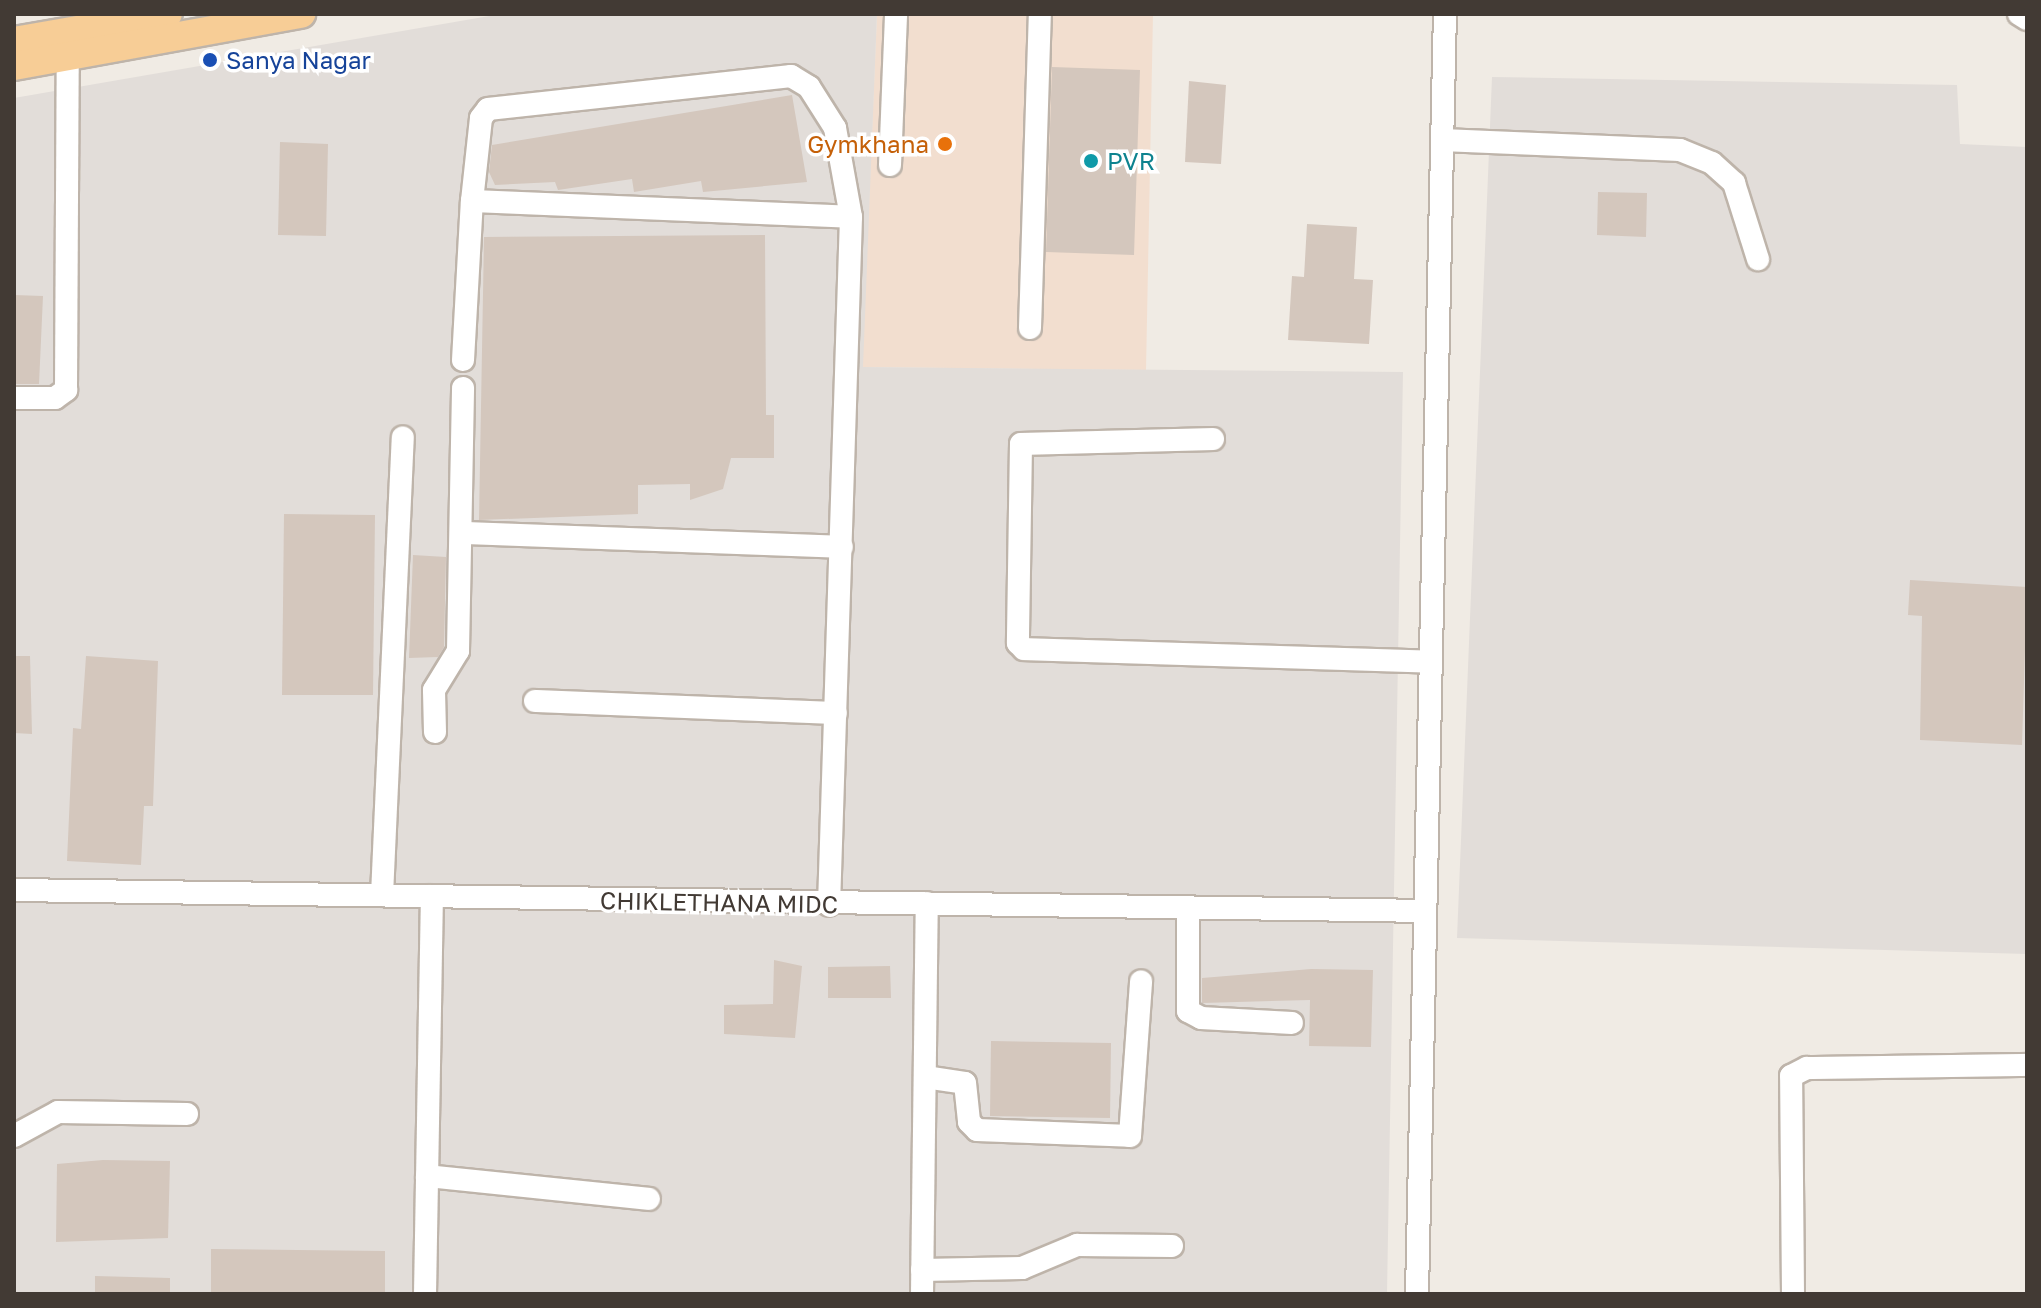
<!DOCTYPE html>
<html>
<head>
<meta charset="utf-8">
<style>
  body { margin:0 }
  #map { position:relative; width:2041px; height:1308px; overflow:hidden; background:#f0ebe4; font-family:"Golos Text",sans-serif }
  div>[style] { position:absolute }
  .commercial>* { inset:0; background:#f2decf }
  .industrial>* { inset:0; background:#e2ddd9 }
  .building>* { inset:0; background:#d4c7bd }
  .roads { filter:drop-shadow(2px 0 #beb4aa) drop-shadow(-2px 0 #beb4aa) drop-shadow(0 2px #beb4aa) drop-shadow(0 -2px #beb4aa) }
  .minor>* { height:22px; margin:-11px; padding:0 11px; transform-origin:11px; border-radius:11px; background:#fff }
  .major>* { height:28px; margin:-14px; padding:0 14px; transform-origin:14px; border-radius:14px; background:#f7cd96 }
  .dots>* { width:22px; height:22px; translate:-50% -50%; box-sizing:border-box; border:4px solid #fff; border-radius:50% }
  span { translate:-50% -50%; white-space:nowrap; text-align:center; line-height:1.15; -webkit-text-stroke:7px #fff; paint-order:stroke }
  .transit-label { font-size:24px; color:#164399 }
  .left { translate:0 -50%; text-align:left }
  .food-label { font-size:24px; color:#c56008 }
  .right { translate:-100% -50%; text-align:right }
  .culture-label { font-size:24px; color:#0d838f }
  .street-label { font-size:24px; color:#423a34 }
  .frame { position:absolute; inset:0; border:16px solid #423a34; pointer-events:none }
</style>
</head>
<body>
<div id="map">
  <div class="commercial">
    <div style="clip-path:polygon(877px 14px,1153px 14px,1146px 370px,862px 367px)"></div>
  </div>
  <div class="industrial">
    <div style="clip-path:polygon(501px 14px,877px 14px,863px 367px,1403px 372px,1387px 1294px,14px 1294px,14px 98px)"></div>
    <div style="clip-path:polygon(1492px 77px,1957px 85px,1960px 144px,2027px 147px,2027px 954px,1457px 938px)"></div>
  </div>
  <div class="building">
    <div style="clip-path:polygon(1052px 67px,1140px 70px,1134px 255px,1046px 252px)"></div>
    <div style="clip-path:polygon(1189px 81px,1226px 85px,1221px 164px,1185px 162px)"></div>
    <div style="clip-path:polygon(792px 95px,807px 182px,703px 192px,701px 181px,634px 192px,632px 179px,558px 190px,555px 182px,495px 185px,489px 172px,492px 145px)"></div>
    <div style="clip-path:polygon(280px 142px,328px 144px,326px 236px,278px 235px)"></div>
    <div style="clip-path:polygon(1598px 192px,1647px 193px,1646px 237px,1597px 235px)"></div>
    <div style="clip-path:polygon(1307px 224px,1357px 227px,1354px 279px,1373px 280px,1369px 344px,1288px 340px,1292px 276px,1304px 277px)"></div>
    <div style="clip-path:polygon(765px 235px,766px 415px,774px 415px,774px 458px,731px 458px,723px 489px,690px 500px,690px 484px,638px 485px,638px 514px,479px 520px,484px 237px)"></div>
    <div style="clip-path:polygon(14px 295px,43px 296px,39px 384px,14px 384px)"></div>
    <div style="clip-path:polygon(284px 514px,375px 515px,373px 695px,282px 695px)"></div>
    <div style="clip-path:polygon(413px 555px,446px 557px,444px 647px,438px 657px,409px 658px)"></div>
    <div style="clip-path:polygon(1910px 580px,2027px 587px,2022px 745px,1920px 740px,1922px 616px,1908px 615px)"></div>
    <div style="clip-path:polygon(14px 656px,30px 656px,32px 734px,14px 733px)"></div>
    <div style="clip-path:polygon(86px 656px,158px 661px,153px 806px,144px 806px,141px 865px,67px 861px,73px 728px,81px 729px)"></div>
    <div style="clip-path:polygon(774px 960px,802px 966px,795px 1038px,724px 1034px,724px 1005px,773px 1004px)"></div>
    <div style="clip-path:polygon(890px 966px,891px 998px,828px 998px,828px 967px)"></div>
    <div style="clip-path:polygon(1311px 969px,1373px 970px,1371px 1047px,1309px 1046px,1310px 1000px,1202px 1003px,1202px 978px)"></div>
    <div style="clip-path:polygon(991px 1041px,1111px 1043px,1110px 1118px,990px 1116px)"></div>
    <div style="clip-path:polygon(103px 1160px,170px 1161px,168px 1238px,56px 1242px,57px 1164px)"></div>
    <div style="clip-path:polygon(211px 1249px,385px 1251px,385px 1294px,211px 1294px)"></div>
    <div style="clip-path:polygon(95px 1276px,170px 1278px,170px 1294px,95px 1294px)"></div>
  </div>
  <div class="roads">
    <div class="minor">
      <div style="left:2019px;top:14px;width:9px;rotate:32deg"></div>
      <div style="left:1442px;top:140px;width:238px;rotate:2.4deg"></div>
      <div style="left:1680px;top:150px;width:35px;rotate:22deg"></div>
      <div style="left:1712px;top:163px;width:30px;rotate:42deg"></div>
      <div style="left:1734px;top:183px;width:80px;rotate:72.5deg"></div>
      <div style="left:890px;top:165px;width:151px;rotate:-87.7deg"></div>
      <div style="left:472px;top:201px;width:83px;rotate:-83.8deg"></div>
      <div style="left:481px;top:118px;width:11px;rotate:-52deg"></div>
      <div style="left:488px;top:109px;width:305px;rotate:-6.2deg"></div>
      <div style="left:791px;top:76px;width:21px;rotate:31deg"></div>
      <div style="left:809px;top:87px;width:49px;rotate:57.6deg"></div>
      <div style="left:835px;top:128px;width:90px;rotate:79.8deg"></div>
      <div style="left:851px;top:217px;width:688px;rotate:91.83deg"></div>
      <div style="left:1030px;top:328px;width:314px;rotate:-88.2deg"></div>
      <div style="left:463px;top:360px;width:159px;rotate:-86.8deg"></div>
      <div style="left:472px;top:201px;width:379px;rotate:2.4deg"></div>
      <div style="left:14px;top:398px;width:41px"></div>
      <div style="left:55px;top:398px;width:14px;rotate:-36deg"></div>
      <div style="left:66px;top:390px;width:334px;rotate:-89.7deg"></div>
      <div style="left:1213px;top:439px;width:192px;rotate:178.5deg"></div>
      <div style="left:1021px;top:444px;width:199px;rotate:90.9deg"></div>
      <div style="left:1018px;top:643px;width:8px;rotate:45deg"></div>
      <div style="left:1024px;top:649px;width:406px;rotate:1.8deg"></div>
      <div style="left:463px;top:533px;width:379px;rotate:2.1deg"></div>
      <div style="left:535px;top:701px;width:301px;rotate:2.3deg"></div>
      <div style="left:435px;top:732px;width:42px;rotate:-91.4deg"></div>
      <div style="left:434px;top:690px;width:46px;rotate:-58.4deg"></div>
      <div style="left:458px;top:651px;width:263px;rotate:-88.9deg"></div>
      <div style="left:14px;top:890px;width:1410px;rotate:0.85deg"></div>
      <div style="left:382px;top:895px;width:458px;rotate:-87.4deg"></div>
      <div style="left:1188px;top:907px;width:104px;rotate:90deg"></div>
      <div style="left:1188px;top:1011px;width:15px;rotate:28deg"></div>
      <div style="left:1201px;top:1018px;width:91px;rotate:3.1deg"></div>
      <div style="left:925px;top:1077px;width:40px;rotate:8.5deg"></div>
      <div style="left:965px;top:1083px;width:39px;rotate:84deg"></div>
      <div style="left:969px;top:1122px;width:11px;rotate:45deg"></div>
      <div style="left:977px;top:1130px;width:153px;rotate:2.2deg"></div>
      <div style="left:1130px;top:1136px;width:155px;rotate:-85.9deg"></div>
      <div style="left:14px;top:1136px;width:50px;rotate:-28.6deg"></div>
      <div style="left:58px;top:1112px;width:129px;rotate:0.9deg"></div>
      <div style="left:427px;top:1176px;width:223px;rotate:5.9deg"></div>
      <div style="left:922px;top:1270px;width:100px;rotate:-1.1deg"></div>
      <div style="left:1022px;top:1268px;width:60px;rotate:-22.7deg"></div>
      <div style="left:1077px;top:1245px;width:95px;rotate:0.6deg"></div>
      <div style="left:425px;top:1294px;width:398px;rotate:-89deg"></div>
      <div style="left:922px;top:1294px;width:391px;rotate:-89.3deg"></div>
      <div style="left:1417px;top:1294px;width:1280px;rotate:-88.75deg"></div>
      <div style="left:1793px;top:1294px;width:218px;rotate:-90.5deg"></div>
      <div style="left:1791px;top:1076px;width:18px;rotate:-27deg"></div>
      <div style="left:1807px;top:1068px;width:220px;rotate:-0.8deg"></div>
    </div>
    <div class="major">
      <div style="left:14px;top:41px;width:156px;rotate:-9.9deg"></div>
      <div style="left:14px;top:66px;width:292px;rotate:-10.3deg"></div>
    </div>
  </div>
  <div class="dots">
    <div style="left:210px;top:60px;background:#1a4fb4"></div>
    <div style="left:945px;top:144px;background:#e8710a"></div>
    <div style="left:1091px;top:161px;background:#0f9aa8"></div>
  </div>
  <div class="transit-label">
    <span class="left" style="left:226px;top:60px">Sanya Nagar</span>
  </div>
  <div class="food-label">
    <span class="right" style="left:929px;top:144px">Gymkhana</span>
  </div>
  <div class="culture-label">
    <span class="left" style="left:1107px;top:161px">PVR</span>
  </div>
  <div class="street-label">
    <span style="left:719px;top:902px;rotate:1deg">CHIKLETHANA MIDC</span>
  </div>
  <div class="frame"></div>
</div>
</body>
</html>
